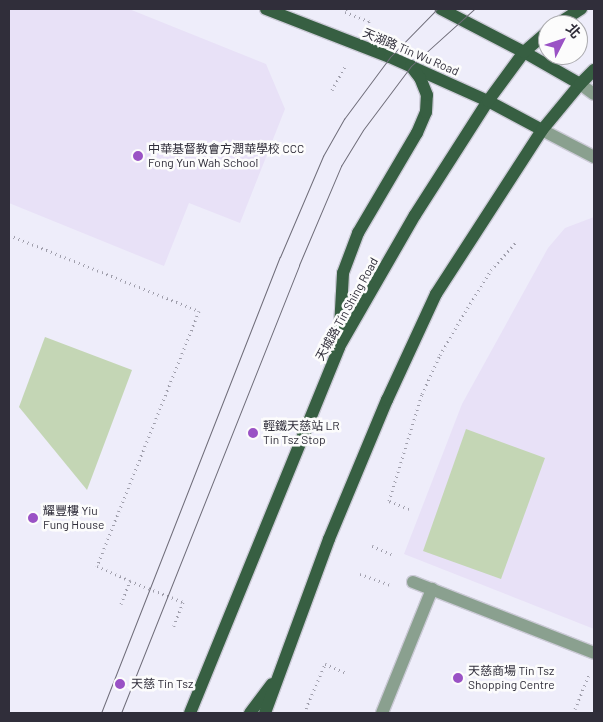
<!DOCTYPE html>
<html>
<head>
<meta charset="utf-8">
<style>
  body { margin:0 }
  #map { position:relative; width:603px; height:722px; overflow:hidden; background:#eeedfa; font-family:Barlow,"Noto Sans TC",sans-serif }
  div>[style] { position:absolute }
  .education>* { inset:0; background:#e8e1f7 }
  .green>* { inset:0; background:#c4d6b5 }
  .path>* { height:3px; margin-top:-1.5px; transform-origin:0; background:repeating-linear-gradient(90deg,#a09fac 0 1px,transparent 0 5px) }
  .roads { filter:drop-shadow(1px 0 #cccbd7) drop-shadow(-1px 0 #cccbd7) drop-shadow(0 1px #cccbd7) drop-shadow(0 -1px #cccbd7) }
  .minor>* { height:12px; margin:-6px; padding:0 6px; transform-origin:6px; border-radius:6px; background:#8aa08f }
  .major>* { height:12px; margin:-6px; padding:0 6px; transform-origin:6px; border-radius:6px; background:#375f42 }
  .tram>* { height:1px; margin:-0.5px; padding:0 0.5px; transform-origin:0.5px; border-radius:0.5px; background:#6f6d79 }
  .dots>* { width:14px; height:14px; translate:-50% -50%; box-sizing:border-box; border:2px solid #fcfcfc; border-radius:50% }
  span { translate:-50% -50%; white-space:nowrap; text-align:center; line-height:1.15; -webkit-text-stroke:5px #fcfcfc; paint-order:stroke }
  .street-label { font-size:12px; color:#302e3a }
  .poi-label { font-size:12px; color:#302e3a }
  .left { translate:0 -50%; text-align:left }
  .frame { position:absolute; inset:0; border:10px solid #302e3a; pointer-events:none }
  .north { position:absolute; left:538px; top:15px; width:50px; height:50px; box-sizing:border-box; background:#fcfcfc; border:1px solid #aaaaae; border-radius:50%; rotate:49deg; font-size:14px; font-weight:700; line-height:20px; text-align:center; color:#302e3a }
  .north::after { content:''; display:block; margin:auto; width:18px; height:22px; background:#9a52c5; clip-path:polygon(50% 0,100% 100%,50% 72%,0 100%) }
</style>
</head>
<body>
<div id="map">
  <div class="education">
    <div style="clip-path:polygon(9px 9px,129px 9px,266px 64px,285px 109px,240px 223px,189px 203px,164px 266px,9px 203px)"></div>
    <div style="clip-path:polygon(594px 217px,594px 629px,404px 554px,462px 404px,548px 248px,565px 228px)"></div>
  </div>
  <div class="green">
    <div style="clip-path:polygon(45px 337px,132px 370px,87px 490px,19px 407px)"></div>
    <div style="clip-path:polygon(466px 429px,545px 458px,501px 579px,423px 551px)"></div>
  </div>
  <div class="path">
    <div style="left:346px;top:9px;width:3px;rotate:108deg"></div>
    <div style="left:345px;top:12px;width:26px;rotate:21deg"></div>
    <div style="left:369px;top:21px;width:3px;rotate:108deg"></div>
    <div style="left:332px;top:90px;width:29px;rotate:-61deg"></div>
    <div style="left:9px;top:235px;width:205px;rotate:21.8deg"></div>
    <div style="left:199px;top:311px;width:275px;rotate:111.8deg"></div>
    <div style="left:97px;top:566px;width:36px;rotate:24deg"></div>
    <div style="left:409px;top:509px;width:22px;rotate:-158deg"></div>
    <div style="left:389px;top:501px;width:112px;rotate:-72.9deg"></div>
    <div style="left:422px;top:394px;width:43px;rotate:-65.2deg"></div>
    <div style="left:440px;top:355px;width:50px;rotate:-59.8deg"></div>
    <div style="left:465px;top:312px;width:49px;rotate:-58.2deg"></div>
    <div style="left:491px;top:270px;width:39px;rotate:-48deg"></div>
    <div style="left:372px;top:546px;width:21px;rotate:23deg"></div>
    <div style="left:360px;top:574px;width:32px;rotate:20deg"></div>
    <div style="left:121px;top:604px;width:25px;rotate:-69deg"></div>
    <div style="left:130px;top:581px;width:57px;rotate:21.6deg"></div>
    <div style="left:183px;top:602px;width:26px;rotate:111deg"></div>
    <div style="left:575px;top:709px;width:38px;rotate:-68deg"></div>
    <div style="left:304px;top:713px;width:53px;rotate:-66.8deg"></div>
    <div style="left:325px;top:664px;width:23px;rotate:23deg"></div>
  </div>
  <div class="roads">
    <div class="minor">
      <div style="left:580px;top:84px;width:17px;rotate:36deg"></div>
      <div style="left:542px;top:130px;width:59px;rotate:27.4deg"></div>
      <div style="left:413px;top:582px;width:194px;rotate:21.4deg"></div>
      <div style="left:382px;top:713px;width:134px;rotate:-68deg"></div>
    </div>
    <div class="major">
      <div style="left:266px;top:9px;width:133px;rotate:21.2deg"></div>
      <div style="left:390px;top:57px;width:107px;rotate:24.2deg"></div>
      <div style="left:488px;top:101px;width:61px;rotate:28.2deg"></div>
      <div style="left:441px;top:9px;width:93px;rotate:27.4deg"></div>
      <div style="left:524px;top:52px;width:64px;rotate:29.7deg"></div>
      <div style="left:556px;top:25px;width:30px;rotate:-33deg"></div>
      <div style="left:339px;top:345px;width:72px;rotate:-86.8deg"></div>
      <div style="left:343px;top:273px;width:43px;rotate:-69.4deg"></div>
      <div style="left:358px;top:233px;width:116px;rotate:-59.5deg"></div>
      <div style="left:417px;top:133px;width:23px;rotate:-67deg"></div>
      <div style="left:426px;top:112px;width:17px;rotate:-87deg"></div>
      <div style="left:427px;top:95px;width:18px;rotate:-112deg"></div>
      <div style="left:420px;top:78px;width:15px;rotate:-127deg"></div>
      <div style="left:190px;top:713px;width:395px;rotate:-67.8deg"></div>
      <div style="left:339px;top:347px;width:152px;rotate:-60.1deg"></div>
      <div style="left:415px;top:215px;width:135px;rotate:-57.4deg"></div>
      <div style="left:488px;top:101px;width:61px;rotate:-53.7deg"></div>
      <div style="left:524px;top:52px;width:32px;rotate:-41deg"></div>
      <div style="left:250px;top:713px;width:36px;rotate:-53deg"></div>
      <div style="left:265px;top:713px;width:185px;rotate:-69.8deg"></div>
      <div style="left:329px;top:539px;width:151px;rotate:-67.4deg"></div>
      <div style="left:387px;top:400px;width:117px;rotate:-65.2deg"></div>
      <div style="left:436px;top:294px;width:195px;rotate:-57.1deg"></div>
      <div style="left:542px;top:130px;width:60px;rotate:-50.4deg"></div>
      <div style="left:580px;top:84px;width:20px;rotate:-45deg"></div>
    </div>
  </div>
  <div class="tram">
    <div style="left:101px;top:713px;width:490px;rotate:-68.6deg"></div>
    <div style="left:280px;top:257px;width:110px;rotate:-66.9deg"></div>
    <div style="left:323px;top:156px;width:43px;rotate:-60.4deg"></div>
    <div style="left:344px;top:119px;width:77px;rotate:-53.4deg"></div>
    <div style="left:390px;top:57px;width:67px;rotate:-45.6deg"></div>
    <div style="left:121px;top:713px;width:482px;rotate:-68.3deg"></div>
    <div style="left:299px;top:265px;width:108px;rotate:-67deg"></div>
    <div style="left:341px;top:166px;width:42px;rotate:-58.6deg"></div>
    <div style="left:363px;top:130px;width:80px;rotate:-53.1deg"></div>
    <div style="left:411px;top:66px;width:85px;rotate:-42.1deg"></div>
  </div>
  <div class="dots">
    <div style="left:138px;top:156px;background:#9a52c5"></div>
    <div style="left:253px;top:433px;background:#9a52c5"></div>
    <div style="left:33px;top:518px;background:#9a52c5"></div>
    <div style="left:458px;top:678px;background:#9a52c5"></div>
    <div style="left:120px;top:684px;background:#9a52c5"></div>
  </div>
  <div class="street-label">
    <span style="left:411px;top:52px;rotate:23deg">天湖路 Tin Wu Road</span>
    <span style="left:347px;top:309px;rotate:-61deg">天城路 Tin Shing Road</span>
  </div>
  <div class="poi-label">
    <span class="left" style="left:148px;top:156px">中華基督教會方潤華學校 CCC<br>Fong Yun Wah School</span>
    <span class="left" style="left:263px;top:433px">輕鐵天慈站 LR<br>Tin Tsz Stop</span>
    <span class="left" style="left:43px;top:518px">耀豐樓 Yiu<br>Fung House</span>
    <span class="left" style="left:468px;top:678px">天慈商場 Tin Tsz<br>Shopping Centre</span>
    <span class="left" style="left:131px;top:684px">天慈 Tin Tsz</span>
  </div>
  <div class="frame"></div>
  <div class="north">北</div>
</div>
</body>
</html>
